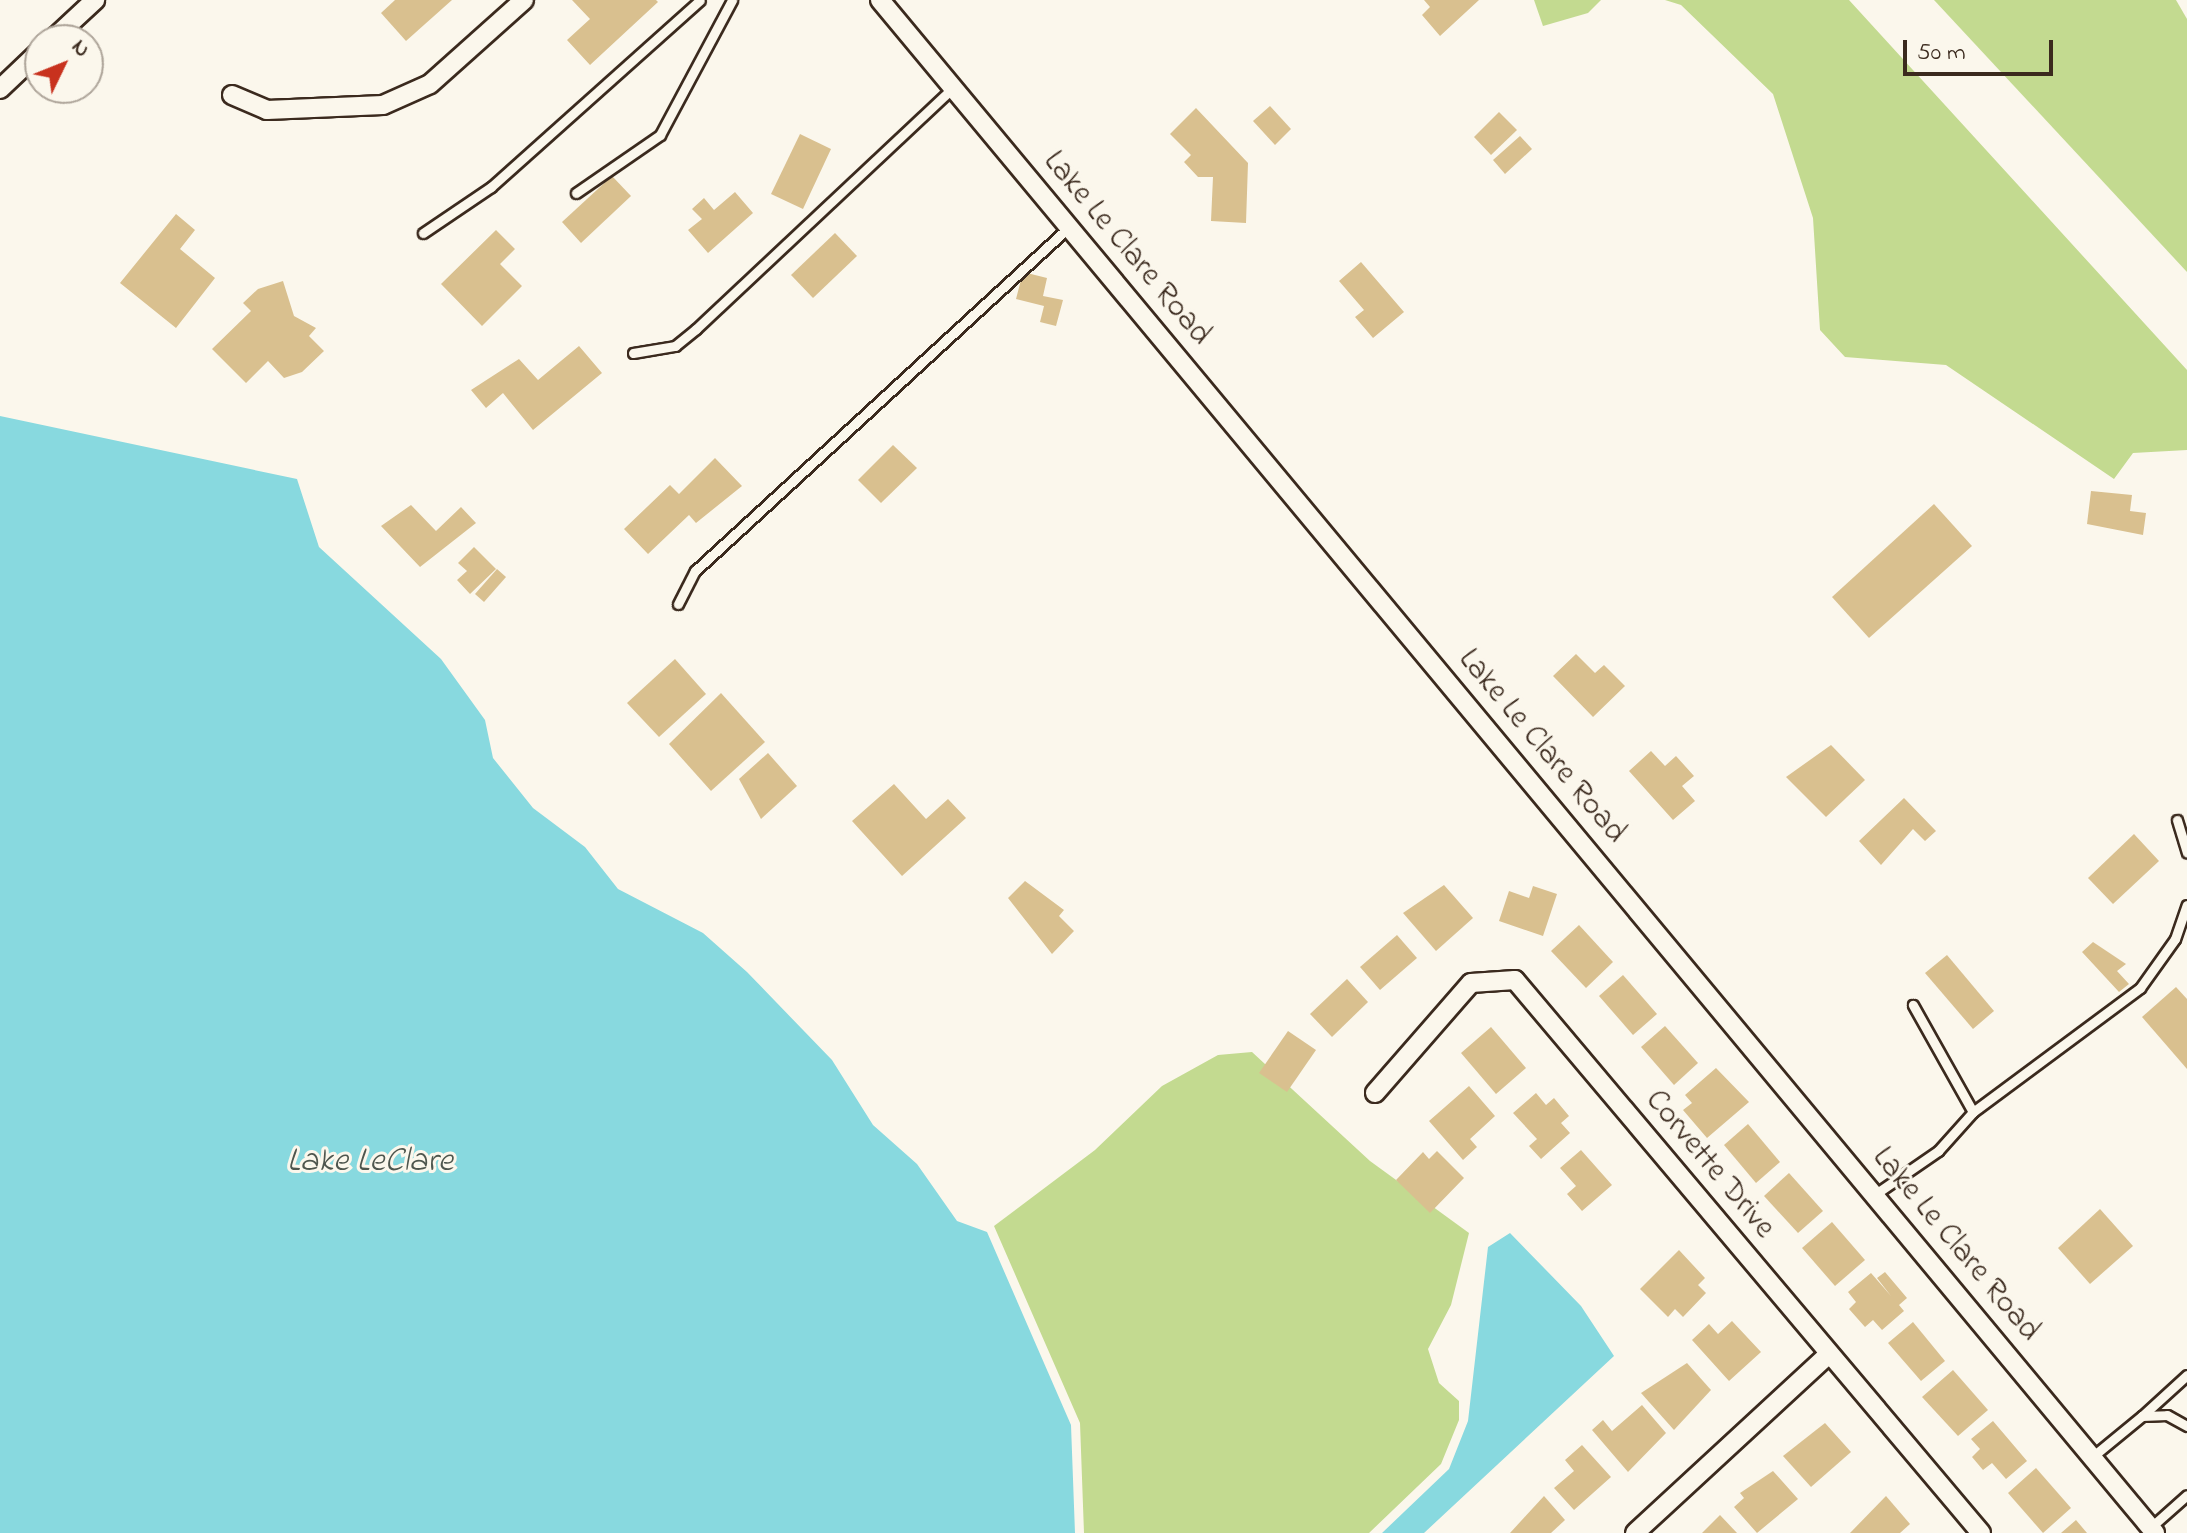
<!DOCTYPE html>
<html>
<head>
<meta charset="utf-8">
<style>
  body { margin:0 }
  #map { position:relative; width:2187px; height:1533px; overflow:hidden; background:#fbf7ec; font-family:"Indie Flower",sans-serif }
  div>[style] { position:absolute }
  .green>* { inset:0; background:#c3da90 }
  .water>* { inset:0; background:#88d9df }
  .building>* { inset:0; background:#d9c08f }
  .roads { filter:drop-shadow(2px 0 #3b2a1e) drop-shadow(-2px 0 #3b2a1e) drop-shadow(0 2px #3b2a1e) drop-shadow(0 -2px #3b2a1e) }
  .service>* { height:9px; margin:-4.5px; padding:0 4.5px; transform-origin:4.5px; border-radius:4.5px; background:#fbf7ec }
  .minor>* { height:18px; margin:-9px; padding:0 9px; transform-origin:9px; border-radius:9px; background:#fbf7ec }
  span { translate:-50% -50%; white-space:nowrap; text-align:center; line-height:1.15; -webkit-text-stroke:6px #fbf7ec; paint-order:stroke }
  .street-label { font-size:32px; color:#3b2a1e }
  .water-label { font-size:34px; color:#4e564e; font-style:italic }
  .north { position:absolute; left:24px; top:24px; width:80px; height:80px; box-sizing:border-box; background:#fbf7ec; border:2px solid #aea59a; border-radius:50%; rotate:47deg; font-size:22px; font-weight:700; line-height:32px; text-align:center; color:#3b2a1e }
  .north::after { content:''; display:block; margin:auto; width:28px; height:36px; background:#c8321e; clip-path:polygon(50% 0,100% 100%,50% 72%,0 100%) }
  .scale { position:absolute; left:1903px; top:40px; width:150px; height:36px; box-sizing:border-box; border:4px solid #3b2a1e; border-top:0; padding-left:10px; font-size:24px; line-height:28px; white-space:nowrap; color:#3b2a1e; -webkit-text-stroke:6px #fbf7ec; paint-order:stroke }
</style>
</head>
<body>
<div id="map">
  <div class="green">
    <div style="clip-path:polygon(1534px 0,1601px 0,1588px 13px,1543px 26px)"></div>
    <div style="clip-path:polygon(1665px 0,1849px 0,2187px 370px,2187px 450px,2133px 453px,2114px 479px,1946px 365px,1845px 357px,1820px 330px,1813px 218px,1773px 94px,1681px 5px)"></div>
    <div style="clip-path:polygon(1934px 0,2176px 0,2187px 19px,2187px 272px)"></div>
    <div style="clip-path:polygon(1252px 1052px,1370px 1161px,1469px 1233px,1451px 1305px,1428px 1349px,1439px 1383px,1459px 1401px,1459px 1420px,1441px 1464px,1369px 1533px,1084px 1533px,1080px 1423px,994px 1226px,1095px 1150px,1162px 1086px,1218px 1055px)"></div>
  </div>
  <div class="water">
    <div style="clip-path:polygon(0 416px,297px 479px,319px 547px,441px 659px,485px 720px,493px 758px,533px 808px,585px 847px,618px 889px,703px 933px,747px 972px,832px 1060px,873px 1125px,917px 1164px,957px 1221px,987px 1232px,1071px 1425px,1075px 1533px,0 1533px)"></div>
    <div style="clip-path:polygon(1510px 1233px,1581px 1306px,1614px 1356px,1424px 1533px,1382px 1533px,1449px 1469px,1468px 1421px,1488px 1247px)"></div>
  </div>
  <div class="building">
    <div style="clip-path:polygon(395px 0,452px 0,406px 41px,381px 13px)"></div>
    <div style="clip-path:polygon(572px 0,656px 0,658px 2px,590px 65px,567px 40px,590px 19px)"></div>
    <div style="clip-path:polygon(1424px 0,1479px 0,1440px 36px,1422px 15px,1430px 7px)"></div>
    <div style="clip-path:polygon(1270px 106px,1291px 129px,1275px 145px,1253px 121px)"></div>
    <div style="clip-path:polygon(1196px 108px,1248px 163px,1246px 223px,1211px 221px,1213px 177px,1198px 177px,1184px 162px,1191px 155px,1170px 134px)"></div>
    <div style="clip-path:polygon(1499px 112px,1517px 130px,1491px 155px,1474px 137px)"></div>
    <div style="clip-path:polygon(800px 134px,831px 149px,803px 209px,771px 194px)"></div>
    <div style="clip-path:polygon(1520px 136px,1532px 149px,1505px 174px,1493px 160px)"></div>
    <div style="clip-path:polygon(612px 176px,631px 196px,581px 243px,562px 222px)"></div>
    <div style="clip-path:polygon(735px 192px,753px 213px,708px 253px,688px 230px,702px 219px,692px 209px,704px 198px,714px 210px)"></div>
    <div style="clip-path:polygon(176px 214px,195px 230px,180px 249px,215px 278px,176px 328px,120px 283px)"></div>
    <div style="clip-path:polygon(496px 230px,515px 249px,500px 264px,522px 286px,482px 326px,441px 284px)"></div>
    <div style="clip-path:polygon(835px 233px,857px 256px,813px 298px,791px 275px)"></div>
    <div style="clip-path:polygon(1361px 262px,1404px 312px,1373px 338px,1355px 317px,1364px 310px,1339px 281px)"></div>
    <div style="clip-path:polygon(1023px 272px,1047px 278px,1043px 296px,1063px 300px,1056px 326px,1040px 322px,1044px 306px,1016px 299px)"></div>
    <div style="clip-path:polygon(283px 281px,294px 316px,316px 328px,309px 336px,324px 351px,302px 372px,284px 378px,268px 361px,246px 383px,212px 349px,251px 311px,243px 303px,258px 289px)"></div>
    <div style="clip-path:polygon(579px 346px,602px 373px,533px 430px,503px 393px,486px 408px,471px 390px,519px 359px,538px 380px)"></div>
    <div style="clip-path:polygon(893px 445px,917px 468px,881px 503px,858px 480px)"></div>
    <div style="clip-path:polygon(715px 458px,742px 486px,696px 523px,689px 515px,648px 554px,624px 529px,670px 485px,679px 494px)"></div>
    <div style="clip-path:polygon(2091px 491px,2132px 495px,2130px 511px,2146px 513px,2143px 535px,2087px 524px)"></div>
    <div style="clip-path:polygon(1934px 504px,1972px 546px,1869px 638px,1832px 597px)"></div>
    <div style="clip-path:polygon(411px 505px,436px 531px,461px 507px,476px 523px,420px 567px,381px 526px)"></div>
    <div style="clip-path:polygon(474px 547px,496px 569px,470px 594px,457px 580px,467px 571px,458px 563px)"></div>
    <div style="clip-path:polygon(497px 569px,506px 577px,484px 602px,475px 594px)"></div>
    <div style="clip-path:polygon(1576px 654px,1595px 673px,1604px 665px,1625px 686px,1593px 717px,1553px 676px)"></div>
    <div style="clip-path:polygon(675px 659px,706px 694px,659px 737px,627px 703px)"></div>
    <div style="clip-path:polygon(721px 693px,765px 742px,711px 791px,669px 744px)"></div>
    <div style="clip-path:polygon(1831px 745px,1865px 780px,1826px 817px,1786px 777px)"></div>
    <div style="clip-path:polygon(1651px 751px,1665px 766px,1676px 756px,1694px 776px,1682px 786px,1695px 801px,1673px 820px,1629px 771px)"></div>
    <div style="clip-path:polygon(768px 753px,797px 786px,761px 819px,739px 779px)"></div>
    <div style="clip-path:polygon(894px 784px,926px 819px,948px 799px,966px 818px,902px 876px,852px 821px)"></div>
    <div style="clip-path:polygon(1904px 798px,1936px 831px,1925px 841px,1913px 829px,1881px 865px,1859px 841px)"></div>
    <div style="clip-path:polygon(2134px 834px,2159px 861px,2113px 904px,2088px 878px)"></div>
    <div style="clip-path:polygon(1025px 881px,1064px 910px,1059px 916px,1074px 931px,1052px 954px,1008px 898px)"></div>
    <div style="clip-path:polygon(1444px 885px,1473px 918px,1436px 951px,1403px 913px)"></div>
    <div style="clip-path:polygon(1533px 886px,1557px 894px,1543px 936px,1499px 921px,1509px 891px,1529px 898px)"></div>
    <div style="clip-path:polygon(1579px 925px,1613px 962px,1586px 988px,1551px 951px)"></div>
    <div style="clip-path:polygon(1397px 935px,1417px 958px,1380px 990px,1360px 967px)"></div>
    <div style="clip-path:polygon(2093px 942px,2126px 964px,2117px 971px,2129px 984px,2119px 992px,2082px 952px)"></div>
    <div style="clip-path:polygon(1947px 955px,1994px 1011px,1973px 1029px,1925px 973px)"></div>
    <div style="clip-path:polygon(1623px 975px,1657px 1014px,1633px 1035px,1599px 996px)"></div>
    <div style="clip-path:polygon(1347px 979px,1368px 1002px,1332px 1037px,1310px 1014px)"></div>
    <div style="clip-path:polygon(2176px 987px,2187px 999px,2187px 1069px,2142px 1017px)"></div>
    <div style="clip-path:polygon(1665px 1026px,1698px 1063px,1674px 1085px,1641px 1047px)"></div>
    <div style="clip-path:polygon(1491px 1027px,1526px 1068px,1496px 1094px,1461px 1053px)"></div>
    <div style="clip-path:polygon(1288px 1031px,1316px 1050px,1287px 1092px,1259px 1073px)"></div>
    <div style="clip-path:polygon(1716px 1068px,1749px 1102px,1707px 1138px,1683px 1110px,1692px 1103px,1685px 1095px)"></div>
    <div style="clip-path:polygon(1469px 1086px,1495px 1116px,1470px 1139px,1477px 1147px,1463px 1160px,1429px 1121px)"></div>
    <div style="clip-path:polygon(1536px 1093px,1546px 1105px,1554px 1098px,1569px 1116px,1561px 1123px,1570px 1133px,1541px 1159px,1529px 1146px,1537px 1139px,1513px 1113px)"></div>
    <div style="clip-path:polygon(1748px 1124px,1780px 1162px,1756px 1183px,1724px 1145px)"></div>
    <div style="clip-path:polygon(1581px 1150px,1612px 1185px,1582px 1211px,1567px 1194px,1576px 1186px,1560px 1168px)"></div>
    <div style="clip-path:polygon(1437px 1151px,1464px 1178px,1430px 1213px,1396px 1180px,1423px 1152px,1429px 1159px)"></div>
    <div style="clip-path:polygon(1789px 1173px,1823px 1211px,1798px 1233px,1764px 1196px)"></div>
    <div style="clip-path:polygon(2100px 1209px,2133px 1246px,2090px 1284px,2058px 1248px)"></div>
    <div style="clip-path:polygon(1832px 1222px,1865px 1260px,1835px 1286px,1802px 1248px)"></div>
    <div style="clip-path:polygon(1679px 1250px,1705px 1278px,1698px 1285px,1706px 1293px,1683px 1317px,1675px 1309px,1668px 1317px,1640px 1289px)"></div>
    <div style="clip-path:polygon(1885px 1272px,1907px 1298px,1899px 1305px,1904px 1311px,1882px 1330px,1873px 1320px,1865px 1327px,1849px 1309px,1856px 1302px,1848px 1292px,1871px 1273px,1891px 1296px,1877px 1278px)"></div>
    <div style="clip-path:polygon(1732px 1321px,1761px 1352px,1729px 1381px,1692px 1340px,1709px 1324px,1718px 1334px)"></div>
    <div style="clip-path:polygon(1913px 1322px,1945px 1361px,1921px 1381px,1888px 1343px)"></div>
    <div style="clip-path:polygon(1687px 1363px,1711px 1390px,1674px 1430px,1641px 1393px)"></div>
    <div style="clip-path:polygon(1953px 1370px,1988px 1410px,1958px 1436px,1922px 1397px)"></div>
    <div style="clip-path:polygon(1642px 1405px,1666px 1433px,1628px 1472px,1592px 1430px,1603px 1420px,1612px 1431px)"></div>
    <div style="clip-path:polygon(1993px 1421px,2027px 1461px,2006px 1479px,1992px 1463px,1983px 1470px,1972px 1457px,1980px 1449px,1971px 1439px)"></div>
    <div style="clip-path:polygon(1825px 1423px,1851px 1452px,1811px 1487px,1783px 1456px)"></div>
    <div style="clip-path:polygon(1582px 1445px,1611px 1477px,1574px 1510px,1554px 1488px,1574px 1471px,1565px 1460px)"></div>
    <div style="clip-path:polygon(2036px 1468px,2071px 1508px,2043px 1533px,2008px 1493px)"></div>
    <div style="clip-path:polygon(1773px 1471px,1798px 1499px,1757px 1533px,1734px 1507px,1744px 1498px,1740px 1493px)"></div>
    <div style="clip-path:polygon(1544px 1496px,1565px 1520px,1551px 1533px,1510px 1533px)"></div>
    <div style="clip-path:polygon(1886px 1496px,1910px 1524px,1900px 1533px,1850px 1533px)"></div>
    <div style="clip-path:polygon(1720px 1515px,1737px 1533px,1702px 1533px)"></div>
    <div style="clip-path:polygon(2076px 1520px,2087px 1533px,2061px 1533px)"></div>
  </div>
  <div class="roads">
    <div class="service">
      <div style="left:576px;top:193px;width:102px;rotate:-34.6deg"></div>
      <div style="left:660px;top:135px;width:153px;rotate:-61.9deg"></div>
      <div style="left:423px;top:233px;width:82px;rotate:-34.1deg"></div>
      <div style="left:491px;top:187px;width:280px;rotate:-41.8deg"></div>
      <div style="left:633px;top:353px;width:43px;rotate:-9.5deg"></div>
      <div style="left:675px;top:346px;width:27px;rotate:-39deg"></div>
      <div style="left:696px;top:329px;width:352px;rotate:-43.2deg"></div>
      <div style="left:678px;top:604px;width:37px;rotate:-63deg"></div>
      <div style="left:695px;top:571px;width:508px;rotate:-42.61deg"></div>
      <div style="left:2177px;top:820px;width:34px;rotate:73deg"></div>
      <div style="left:1973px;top:1112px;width:208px;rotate:-36.6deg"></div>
      <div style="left:2140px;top:988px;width:60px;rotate:-54.5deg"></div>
      <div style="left:2175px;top:939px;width:36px;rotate:-71deg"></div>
      <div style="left:1874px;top:1195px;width:78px;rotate:-34.5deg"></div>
      <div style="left:1938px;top:1151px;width:52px;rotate:-48.1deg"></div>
      <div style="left:1973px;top:1112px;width:123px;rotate:-119.3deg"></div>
      <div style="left:2142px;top:1416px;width:61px;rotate:-42.3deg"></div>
      <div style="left:2092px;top:1457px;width:65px;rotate:-39.4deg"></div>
      <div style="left:2142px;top:1416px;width:25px;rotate:-2deg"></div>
      <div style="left:2167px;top:1415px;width:23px;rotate:29deg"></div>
      <div style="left:2151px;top:1527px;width:48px;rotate:-41.6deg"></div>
    </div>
    <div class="minor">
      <div style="left:880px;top:0;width:1994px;rotate:50.25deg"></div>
      <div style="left:52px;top:40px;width:59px;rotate:-42.9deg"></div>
      <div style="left:0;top:89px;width:55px;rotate:-43.5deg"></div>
      <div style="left:232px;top:95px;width:38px;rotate:23deg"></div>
      <div style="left:267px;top:110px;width:116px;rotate:-2.5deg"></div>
      <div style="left:383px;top:105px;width:51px;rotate:-24.1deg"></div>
      <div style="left:430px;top:84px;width:126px;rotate:-41.8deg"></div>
      <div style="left:1375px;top:1093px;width:146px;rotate:-48.9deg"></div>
      <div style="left:1471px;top:983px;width:44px;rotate:-3.9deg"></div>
      <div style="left:1515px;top:980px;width:723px;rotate:49.88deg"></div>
      <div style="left:1635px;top:1533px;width:264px;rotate:-42.7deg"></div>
    </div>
  </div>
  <div class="street-label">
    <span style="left:1126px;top:249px;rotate:50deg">Lake Le Clare Road</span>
    <span style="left:1541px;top:747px;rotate:50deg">Lake Le Clare Road</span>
    <span style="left:1709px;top:1165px;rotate:50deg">Corvette Drive</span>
    <span style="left:1955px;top:1245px;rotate:50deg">Lake Le Clare Road</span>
  </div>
  <div class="water-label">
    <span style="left:370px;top:1163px">Lake LeClare</span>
  </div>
  <div class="north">N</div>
  <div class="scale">50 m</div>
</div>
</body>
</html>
